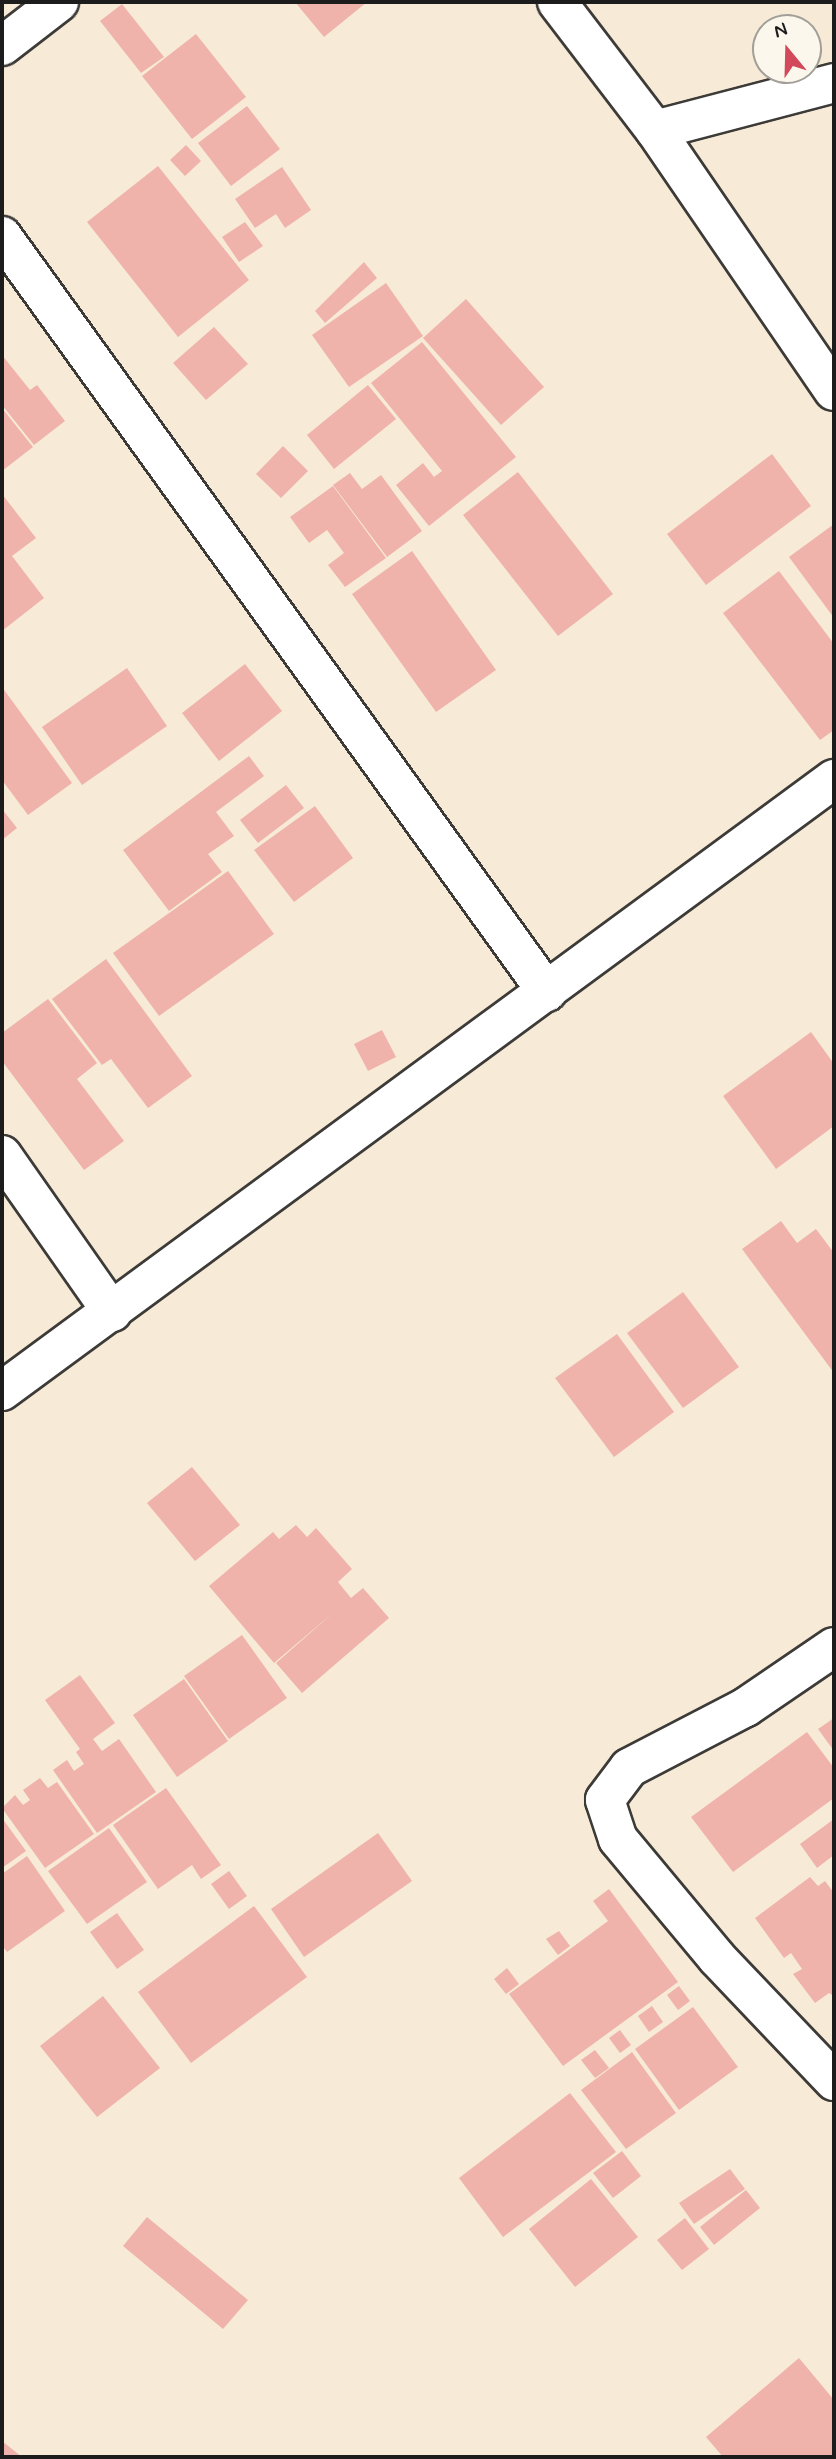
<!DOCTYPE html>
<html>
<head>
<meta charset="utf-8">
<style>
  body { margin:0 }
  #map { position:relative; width:836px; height:2459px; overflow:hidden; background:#f7ebd7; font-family:Mynerve,sans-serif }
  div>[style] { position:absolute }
  .building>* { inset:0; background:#efb3ab }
  .roads { filter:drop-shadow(2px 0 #3d3b38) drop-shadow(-2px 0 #3d3b38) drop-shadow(0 2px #3d3b38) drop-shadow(0 -2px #3d3b38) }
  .minor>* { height:38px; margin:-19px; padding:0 19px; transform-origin:19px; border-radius:19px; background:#fff }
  span { translate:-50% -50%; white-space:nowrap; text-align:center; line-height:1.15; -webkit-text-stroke:6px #fbf7ec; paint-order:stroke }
  .frame { position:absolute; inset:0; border:4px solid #1c1c1c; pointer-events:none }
  .north { position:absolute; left:752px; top:14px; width:70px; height:70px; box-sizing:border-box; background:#fbf7ec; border:2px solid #a29f99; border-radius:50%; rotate:341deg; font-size:19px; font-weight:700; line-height:28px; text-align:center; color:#1c1c1c }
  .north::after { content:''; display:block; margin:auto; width:24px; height:32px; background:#d1495b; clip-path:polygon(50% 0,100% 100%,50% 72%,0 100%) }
</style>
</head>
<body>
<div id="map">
  <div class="building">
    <div style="clip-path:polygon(295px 2px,367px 2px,324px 37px)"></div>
    <div style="clip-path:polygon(122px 4px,164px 57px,141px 73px,100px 21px)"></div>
    <div style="clip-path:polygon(196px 34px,246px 97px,192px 139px,142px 76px)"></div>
    <div style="clip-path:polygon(247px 106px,280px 149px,231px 186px,198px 143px)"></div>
    <div style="clip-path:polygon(186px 145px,201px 161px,185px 176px,170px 160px)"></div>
    <div style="clip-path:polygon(158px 166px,249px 280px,178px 337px,87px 222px)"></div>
    <div style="clip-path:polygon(282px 167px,311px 210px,285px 228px,276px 214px,255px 228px,235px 199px)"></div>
    <div style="clip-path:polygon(245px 222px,263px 246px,239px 262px,222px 237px)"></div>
    <div style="clip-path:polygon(364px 262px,377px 278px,325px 323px,315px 311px)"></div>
    <div style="clip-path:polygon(386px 283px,423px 336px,349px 387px,312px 335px)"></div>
    <div style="clip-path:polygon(466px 299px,544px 387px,501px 425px,423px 338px)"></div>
    <div style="clip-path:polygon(214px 327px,248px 364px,206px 400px,173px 363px)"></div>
    <div style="clip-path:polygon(422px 342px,516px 457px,429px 526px,396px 485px,423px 463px,434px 477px,442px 471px,371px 383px)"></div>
    <div style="clip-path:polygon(2px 355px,30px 390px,37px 385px,65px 421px,34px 445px,2px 405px)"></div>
    <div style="clip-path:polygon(368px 385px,396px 419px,334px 469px,307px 435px)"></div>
    <div style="clip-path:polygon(2px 408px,33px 447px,2px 471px)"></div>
    <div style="clip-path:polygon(283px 446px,308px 471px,281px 498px,256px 474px)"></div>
    <div style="clip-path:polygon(772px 454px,811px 506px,706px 585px,667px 534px)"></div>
    <div style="clip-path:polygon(518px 472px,613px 594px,558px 636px,463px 515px)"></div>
    <div style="clip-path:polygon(350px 473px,362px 489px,381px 475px,422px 531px,387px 557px,333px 485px)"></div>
    <div style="clip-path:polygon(333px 486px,386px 558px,345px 587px,328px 565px,344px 553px,327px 530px,309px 543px,290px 517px)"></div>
    <div style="clip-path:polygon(2px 494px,36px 538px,12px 556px,44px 598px,2px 631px)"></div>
    <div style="clip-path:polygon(834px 524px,834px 618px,789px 557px)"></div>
    <div style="clip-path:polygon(412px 551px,496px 670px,436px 712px,352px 594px)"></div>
    <div style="clip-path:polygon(779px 571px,834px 644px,834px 730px,820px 740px,723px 613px)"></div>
    <div style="clip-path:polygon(245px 664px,282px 711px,219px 761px,182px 713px)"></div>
    <div style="clip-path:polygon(127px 668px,167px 726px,82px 785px,42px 727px)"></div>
    <div style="clip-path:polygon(2px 687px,72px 783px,28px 815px,2px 780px)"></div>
    <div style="clip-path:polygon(249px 756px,264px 776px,216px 812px,234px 836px,208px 854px,222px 872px,169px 911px,123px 850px)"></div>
    <div style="clip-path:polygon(286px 785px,304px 808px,258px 843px,240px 820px)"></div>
    <div style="clip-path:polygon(315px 806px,353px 858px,294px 902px,254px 850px)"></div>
    <div style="clip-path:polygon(2px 809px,17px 828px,2px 840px)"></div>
    <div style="clip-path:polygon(228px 871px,274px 934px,159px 1016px,113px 953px)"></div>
    <div style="clip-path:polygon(106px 959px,192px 1076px,148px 1108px,111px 1059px,102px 1065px,52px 999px)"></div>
    <div style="clip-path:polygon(48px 999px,97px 1063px,77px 1079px,124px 1141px,84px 1170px,2px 1061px,2px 1033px)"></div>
    <div style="clip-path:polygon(382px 1030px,396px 1057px,368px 1071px,354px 1044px)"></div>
    <div style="clip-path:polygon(811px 1032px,834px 1064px,834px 1126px,776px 1169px,723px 1096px)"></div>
    <div style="clip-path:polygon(781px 1221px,797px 1243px,816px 1229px,834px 1253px,834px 1373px,742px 1249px)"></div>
    <div style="clip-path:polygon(683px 1292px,739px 1367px,683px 1408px,627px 1333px)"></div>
    <div style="clip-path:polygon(617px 1334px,674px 1412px,614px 1457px,555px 1378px)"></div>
    <div style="clip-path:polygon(192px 1467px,240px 1525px,195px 1561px,147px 1503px)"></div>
    <div style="clip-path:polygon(296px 1525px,307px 1537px,316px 1528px,352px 1569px,338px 1582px,351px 1598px,363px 1588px,389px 1618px,302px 1693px,276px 1663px,334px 1612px,274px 1663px,209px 1586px,273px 1532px,279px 1539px)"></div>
    <div style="clip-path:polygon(242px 1635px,287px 1698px,229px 1739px,184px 1676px)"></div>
    <div style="clip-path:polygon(80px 1675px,115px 1723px,93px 1739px,102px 1751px,119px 1739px,156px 1792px,97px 1833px,53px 1770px,67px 1760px,74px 1771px,84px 1764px,76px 1752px,80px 1749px,45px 1700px)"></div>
    <div style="clip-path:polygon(184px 1679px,228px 1741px,177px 1777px,133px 1715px)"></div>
    <div style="clip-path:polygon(834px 1718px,834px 1751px,818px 1729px)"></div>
    <div style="clip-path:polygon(807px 1732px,834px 1768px,834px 1798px,733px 1872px,691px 1817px)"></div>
    <div style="clip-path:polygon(40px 1778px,48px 1788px,57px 1782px,94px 1834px,45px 1868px,2px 1808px,15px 1795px,23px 1805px,30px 1800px,23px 1790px)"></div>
    <div style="clip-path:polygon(166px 1788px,221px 1865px,201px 1879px,192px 1865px,158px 1889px,113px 1825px)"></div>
    <div style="clip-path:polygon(2px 1818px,26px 1851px,2px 1868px)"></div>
    <div style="clip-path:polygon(834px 1819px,834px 1855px,817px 1868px,800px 1844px)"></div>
    <div style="clip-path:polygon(109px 1828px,147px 1882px,87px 1924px,48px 1871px)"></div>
    <div style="clip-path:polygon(378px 1833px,412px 1881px,304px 1957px,271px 1909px)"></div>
    <div style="clip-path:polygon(27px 1856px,65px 1911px,7px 1952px,2px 1945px,2px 1874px)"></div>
    <div style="clip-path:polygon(229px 1871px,247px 1896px,229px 1909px,211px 1884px)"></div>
    <div style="clip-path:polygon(810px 1877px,818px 1886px,825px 1881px,834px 1893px,834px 1996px,829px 1993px,815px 2003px,793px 1974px,802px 1969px,791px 1953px,784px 1958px,755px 1918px)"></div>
    <div style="clip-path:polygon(609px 1889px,678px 1982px,563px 2066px,509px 1994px,608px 1921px,593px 1901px)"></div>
    <div style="clip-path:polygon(254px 1906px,307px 1977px,191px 2063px,138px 1992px)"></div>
    <div style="clip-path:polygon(117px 1913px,144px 1950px,117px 1969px,90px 1932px)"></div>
    <div style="clip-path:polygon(559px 1931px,570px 1946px,558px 1955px,546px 1939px)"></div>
    <div style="clip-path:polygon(507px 1968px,519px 1984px,506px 1994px,494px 1979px)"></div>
    <div style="clip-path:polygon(679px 1986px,690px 2001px,678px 2010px,667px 1995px)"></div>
    <div style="clip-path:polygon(103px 1996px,160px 2068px,97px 2117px,40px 2046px)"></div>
    <div style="clip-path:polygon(652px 2006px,663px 2022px,649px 2032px,638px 2016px)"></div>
    <div style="clip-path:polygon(693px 2007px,738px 2067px,679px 2110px,635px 2049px)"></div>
    <div style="clip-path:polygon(620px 2030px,631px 2045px,620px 2053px,609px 2038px)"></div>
    <div style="clip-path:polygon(595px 2050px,609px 2068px,595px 2078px,581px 2060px)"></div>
    <div style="clip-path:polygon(632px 2052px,676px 2113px,626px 2149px,581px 2090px)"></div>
    <div style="clip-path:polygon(570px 2093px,616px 2152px,503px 2237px,459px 2178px)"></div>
    <div style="clip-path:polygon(622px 2151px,641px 2176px,613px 2198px,593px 2173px)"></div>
    <div style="clip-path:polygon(730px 2169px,745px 2189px,694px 2224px,679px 2203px)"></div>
    <div style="clip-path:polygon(591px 2179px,638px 2237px,575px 2287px,529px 2229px)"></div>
    <div style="clip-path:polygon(746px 2190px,760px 2208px,714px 2245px,700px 2227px)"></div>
    <div style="clip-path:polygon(147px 2217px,248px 2300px,223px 2329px,123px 2246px)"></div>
    <div style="clip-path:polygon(685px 2218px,709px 2249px,682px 2270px,657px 2240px)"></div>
    <div style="clip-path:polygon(799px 2358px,834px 2400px,834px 2457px,723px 2457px,706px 2437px)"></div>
    <div style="clip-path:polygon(2px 2441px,22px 2457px,2px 2457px)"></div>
  </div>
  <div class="roads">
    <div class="minor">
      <div style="left:557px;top:2px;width:161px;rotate:52.6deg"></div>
      <div style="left:655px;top:130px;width:185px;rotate:-14.7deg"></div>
      <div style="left:2px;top:46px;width:72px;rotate:-37.7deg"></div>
      <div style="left:655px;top:130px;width:316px;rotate:55.6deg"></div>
      <div style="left:2px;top:236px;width:932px;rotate:54.21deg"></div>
      <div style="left:2px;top:1155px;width:192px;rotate:55deg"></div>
      <div style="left:2px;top:1391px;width:1033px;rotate:-36.34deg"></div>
      <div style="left:834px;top:1647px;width:107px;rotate:145.7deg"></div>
      <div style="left:746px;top:1707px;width:132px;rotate:152.5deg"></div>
      <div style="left:629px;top:1768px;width:40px;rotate:127deg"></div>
      <div style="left:605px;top:1800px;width:41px;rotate:71.6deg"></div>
      <div style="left:618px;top:1839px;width:155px;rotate:50.2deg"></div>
      <div style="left:717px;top:1958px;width:170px;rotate:46.4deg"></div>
    </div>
  </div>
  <div class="frame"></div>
  <div class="north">N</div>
</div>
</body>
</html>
